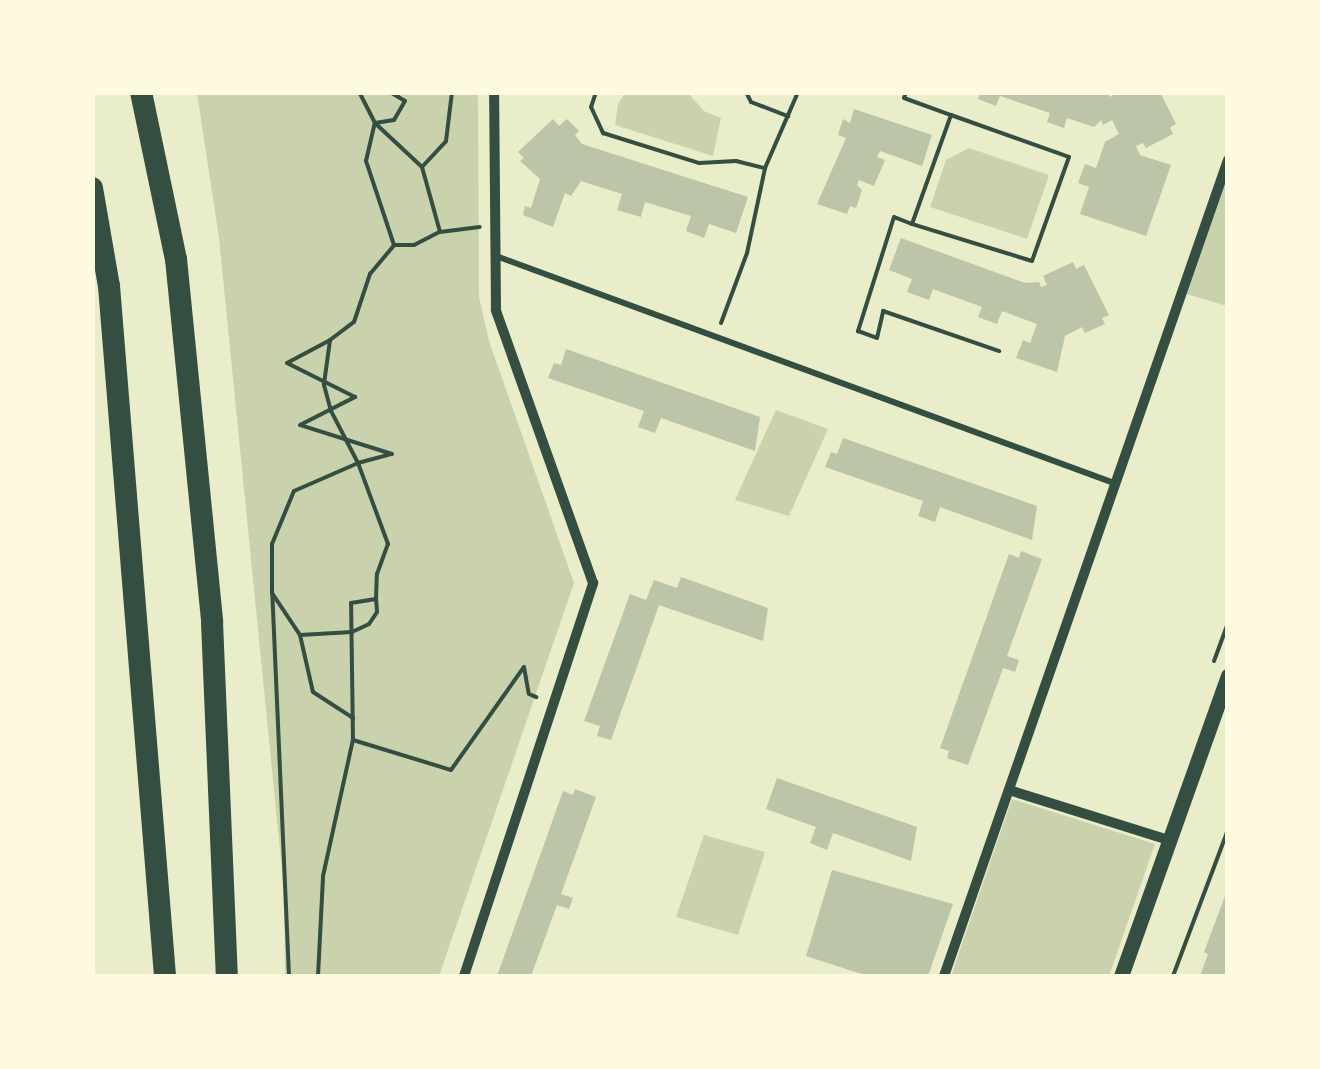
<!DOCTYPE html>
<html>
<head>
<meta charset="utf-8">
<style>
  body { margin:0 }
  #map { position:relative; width:1320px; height:1069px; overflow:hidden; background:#e9edc9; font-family:Mulish,sans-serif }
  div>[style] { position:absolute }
  .green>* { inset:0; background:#cad2ad }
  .building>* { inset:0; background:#bcc5a7 }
  .path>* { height:4px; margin:-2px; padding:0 2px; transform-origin:2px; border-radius:2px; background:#344e41 }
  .service>* { height:6px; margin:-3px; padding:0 3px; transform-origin:3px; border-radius:3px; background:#344e41 }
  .minor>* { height:10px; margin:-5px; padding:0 5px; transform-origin:5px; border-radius:5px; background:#344e41 }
  .tertiary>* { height:15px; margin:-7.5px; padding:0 7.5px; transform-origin:7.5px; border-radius:7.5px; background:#344e41 }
  .motorway>* { height:22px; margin:-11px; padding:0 11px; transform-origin:11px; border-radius:11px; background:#344e41 }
  span { translate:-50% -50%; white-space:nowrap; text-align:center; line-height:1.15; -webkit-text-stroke:8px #fefae0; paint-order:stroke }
  .frame { position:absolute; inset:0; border:95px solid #fefae0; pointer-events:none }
</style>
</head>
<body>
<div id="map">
  <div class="green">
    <div style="clip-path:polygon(197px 93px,478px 93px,479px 297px,489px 341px,574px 583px,439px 976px,285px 976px,284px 890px,219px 238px)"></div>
    <div style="clip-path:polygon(625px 93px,688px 93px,704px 111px,721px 118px,713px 156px,615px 125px,618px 104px)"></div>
    <div style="clip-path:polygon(969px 148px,1049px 175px,1027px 239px,930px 207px,946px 160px)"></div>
    <div style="clip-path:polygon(1227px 160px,1227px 306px,1180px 292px)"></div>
    <div style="clip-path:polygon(776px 410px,828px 429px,789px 516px,735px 500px)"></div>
    <div style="clip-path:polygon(1012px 799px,1155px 844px,1109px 976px,951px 976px)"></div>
    <div style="clip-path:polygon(704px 835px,765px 852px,738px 935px,676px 917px)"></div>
  </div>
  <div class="building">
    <div style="clip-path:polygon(980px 92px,1108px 92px,1110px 97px,1119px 92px,1160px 92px,1176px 124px,1170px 127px,1173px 134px,1146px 148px,1143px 143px,1136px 146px,1140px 155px,1171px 165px,1146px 236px,1080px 214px,1089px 187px,1078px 183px,1085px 164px,1096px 168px,1105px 142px,1119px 134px,1112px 120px,1103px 125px,1101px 120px,1094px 127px,1067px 118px,1064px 128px,1047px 122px,1050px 113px,1000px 96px,996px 106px,978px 99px)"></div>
    <div style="clip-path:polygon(854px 109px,932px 135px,922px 166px,880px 151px,877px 157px,885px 160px,874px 186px,859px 180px,857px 185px,862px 190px,856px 208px,850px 206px,847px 214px,817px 204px,846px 138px,838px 135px,843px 119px,850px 123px)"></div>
    <div style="clip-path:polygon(553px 119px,559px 126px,567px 119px,579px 131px,575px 135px,582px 144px,748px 197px,736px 233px,709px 224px,704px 238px,686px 231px,691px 216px,645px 202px,641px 217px,617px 210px,622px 194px,581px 181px,571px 196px,565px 193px,553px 227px,523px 215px,525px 206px,531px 208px,540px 179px,520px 161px,524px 158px,518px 152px)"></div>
    <div style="clip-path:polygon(901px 238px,1025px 283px,1039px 282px,1041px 287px,1047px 285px,1043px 276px,1073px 262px,1076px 269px,1084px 265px,1109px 315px,1102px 318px,1105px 324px,1085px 333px,1082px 327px,1065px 336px,1057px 372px,1016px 358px,1023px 340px,1030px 343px,1037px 324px,1002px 311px,997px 324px,978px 317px,982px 307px,933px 289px,929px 300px,907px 292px,912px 279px,889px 270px)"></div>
    <div style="clip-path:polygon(566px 349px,760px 417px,755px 451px,661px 418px,655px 433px,638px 427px,644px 411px,548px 378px,554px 363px,561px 365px)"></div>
    <div style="clip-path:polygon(843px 438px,1037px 506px,1032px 540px,940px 507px,935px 522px,918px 516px,923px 501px,825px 467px,831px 452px,837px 454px)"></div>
    <div style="clip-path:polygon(1021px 551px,1042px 559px,1007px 656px,1019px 660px,1015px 672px,1003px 668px,968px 765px,947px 758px,949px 751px,940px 748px,1009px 554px,1019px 558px)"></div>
    <div style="clip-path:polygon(681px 577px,768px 608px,763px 641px,659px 605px,611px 740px,597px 736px,600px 726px,584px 721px,630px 594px,646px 600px,654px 580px,677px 588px)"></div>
    <div style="clip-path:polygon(777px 778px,917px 827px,911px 861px,833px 833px,827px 850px,810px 843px,816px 827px,766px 809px)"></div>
    <div style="clip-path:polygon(575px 789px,596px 797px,561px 894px,573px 898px,569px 909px,557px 905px,531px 976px,497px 976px,563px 791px,573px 795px)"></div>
    <div style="clip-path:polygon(832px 870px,953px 904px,928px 976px,868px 976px,806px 956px)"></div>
    <div style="clip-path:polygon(1228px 888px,1228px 976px,1200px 976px,1208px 954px,1204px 952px)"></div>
  </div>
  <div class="path">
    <div style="left:596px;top:92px;width:16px;rotate:108deg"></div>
    <div style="left:591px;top:107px;width:29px;rotate:65deg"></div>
    <div style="left:603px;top:133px;width:101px;rotate:17.4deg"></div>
    <div style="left:699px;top:163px;width:37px;rotate:-3deg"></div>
    <div style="left:736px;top:161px;width:30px;rotate:14deg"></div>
    <div style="left:746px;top:92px;width:11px;rotate:63deg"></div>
    <div style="left:751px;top:102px;width:40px;rotate:21deg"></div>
    <div style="left:906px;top:92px;width:6px;rotate:108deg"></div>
    <div style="left:904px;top:98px;width:50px;rotate:19.9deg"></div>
    <div style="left:951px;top:115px;width:125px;rotate:19.6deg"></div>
    <div style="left:1069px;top:157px;width:110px;rotate:109.6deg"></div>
    <div style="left:1032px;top:261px;width:126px;rotate:-162.9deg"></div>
    <div style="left:912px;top:224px;width:116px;rotate:-70.3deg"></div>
    <div style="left:375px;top:123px;width:19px;rotate:-9deg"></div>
    <div style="left:394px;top:120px;width:22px;rotate:-60deg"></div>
    <div style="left:405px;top:101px;width:17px;rotate:-149deg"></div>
    <div style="left:376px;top:124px;width:63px;rotate:43.1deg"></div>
    <div style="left:422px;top:167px;width:67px;rotate:74.5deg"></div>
    <div style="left:422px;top:167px;width:35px;rotate:-47deg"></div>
    <div style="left:446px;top:141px;width:49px;rotate:-83deg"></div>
    <div style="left:912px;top:224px;width:19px;rotate:-159deg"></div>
    <div style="left:894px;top:217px;width:120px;rotate:107.5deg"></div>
    <div style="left:858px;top:331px;width:20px;rotate:20deg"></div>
    <div style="left:877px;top:338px;width:28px;rotate:-77deg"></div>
    <div style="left:883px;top:311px;width:123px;rotate:19deg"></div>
    <div style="left:394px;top:245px;width:20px"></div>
    <div style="left:414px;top:245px;width:29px;rotate:-27deg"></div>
    <div style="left:440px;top:232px;width:40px;rotate:-7.1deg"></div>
    <div style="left:721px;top:323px;width:75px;rotate:-69.6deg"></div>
    <div style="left:747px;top:253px;width:87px;rotate:-78deg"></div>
    <div style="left:765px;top:168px;width:83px;rotate:-66.5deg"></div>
    <div style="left:272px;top:593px;width:49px;rotate:-90deg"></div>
    <div style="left:272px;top:544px;width:57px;rotate:-67.5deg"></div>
    <div style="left:294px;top:491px;width:70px;rotate:-23.6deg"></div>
    <div style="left:358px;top:463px;width:35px;rotate:-15deg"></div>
    <div style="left:392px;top:454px;width:96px;rotate:-162.5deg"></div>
    <div style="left:300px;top:425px;width:62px;rotate:-27deg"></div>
    <div style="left:355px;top:397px;width:76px;rotate:-153.4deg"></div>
    <div style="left:287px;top:363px;width:49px;rotate:-28.1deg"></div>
    <div style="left:300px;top:635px;width:52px;rotate:-3.3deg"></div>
    <div style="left:352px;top:632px;width:19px;rotate:-25deg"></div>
    <div style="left:369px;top:624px;width:14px;rotate:-56deg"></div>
    <div style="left:377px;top:612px;width:13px;rotate:-94deg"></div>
    <div style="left:1214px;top:661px;width:40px;rotate:-69.8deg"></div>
    <div style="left:353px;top:740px;width:102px;rotate:17deg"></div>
    <div style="left:451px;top:770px;width:126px;rotate:-54.7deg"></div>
    <div style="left:524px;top:667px;width:27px;rotate:80deg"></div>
    <div style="left:529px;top:694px;width:8px;rotate:23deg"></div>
    <div style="left:289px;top:976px;width:383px;rotate:-92.5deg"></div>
    <div style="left:272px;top:593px;width:50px;rotate:56.3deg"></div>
    <div style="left:300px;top:635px;width:58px;rotate:77.2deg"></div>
    <div style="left:313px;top:692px;width:48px;rotate:33deg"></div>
    <div style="left:318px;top:976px;width:100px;rotate:-87.1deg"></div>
    <div style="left:323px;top:876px;width:139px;rotate:-77.6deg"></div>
    <div style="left:353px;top:740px;width:137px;rotate:-90.8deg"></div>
    <div style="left:351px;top:603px;width:25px;rotate:-9deg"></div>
    <div style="left:376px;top:599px;width:25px;rotate:-88deg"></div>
    <div style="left:377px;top:574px;width:32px;rotate:-70deg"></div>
    <div style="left:388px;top:544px;width:86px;rotate:-110.3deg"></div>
    <div style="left:358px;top:463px;width:59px;rotate:-117.4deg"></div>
    <div style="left:331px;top:411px;width:28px;rotate:-105deg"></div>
    <div style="left:324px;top:384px;width:44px;rotate:-82.2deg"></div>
    <div style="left:330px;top:340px;width:30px;rotate:-37deg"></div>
    <div style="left:354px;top:322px;width:51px;rotate:-71.6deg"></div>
    <div style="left:370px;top:274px;width:38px;rotate:-50deg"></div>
    <div style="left:394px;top:245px;width:89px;rotate:-108.4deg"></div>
    <div style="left:366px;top:161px;width:39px;rotate:-77deg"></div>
    <div style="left:375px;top:123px;width:35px;rotate:-117deg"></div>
    <div style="left:1173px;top:976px;width:156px;rotate:-69.4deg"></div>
  </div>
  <div class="service">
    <div style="left:496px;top:256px;width:658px;rotate:20.17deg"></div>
  </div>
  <div class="minor">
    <div style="left:1009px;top:790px;width:168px;rotate:17.4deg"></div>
    <div style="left:464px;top:976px;width:414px;rotate:-71.8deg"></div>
    <div style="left:593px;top:583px;width:290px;rotate:-109.6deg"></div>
    <div style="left:496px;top:310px;width:218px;rotate:-90.5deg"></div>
    <div style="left:944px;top:976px;width:864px;rotate:-70.81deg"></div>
  </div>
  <div class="tertiary">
    <div style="left:1121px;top:976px;width:319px;rotate:-70.4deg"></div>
  </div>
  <div class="motorway">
    <div style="left:141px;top:92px;width:171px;rotate:78.2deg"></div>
    <div style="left:176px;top:259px;width:365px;rotate:84.3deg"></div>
    <div style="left:212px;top:622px;width:354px;rotate:87.6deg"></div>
    <div style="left:92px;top:188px;width:99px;rotate:80.2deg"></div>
    <div style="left:109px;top:286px;width:692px;rotate:85.36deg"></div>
  </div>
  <div class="frame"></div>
</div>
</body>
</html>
